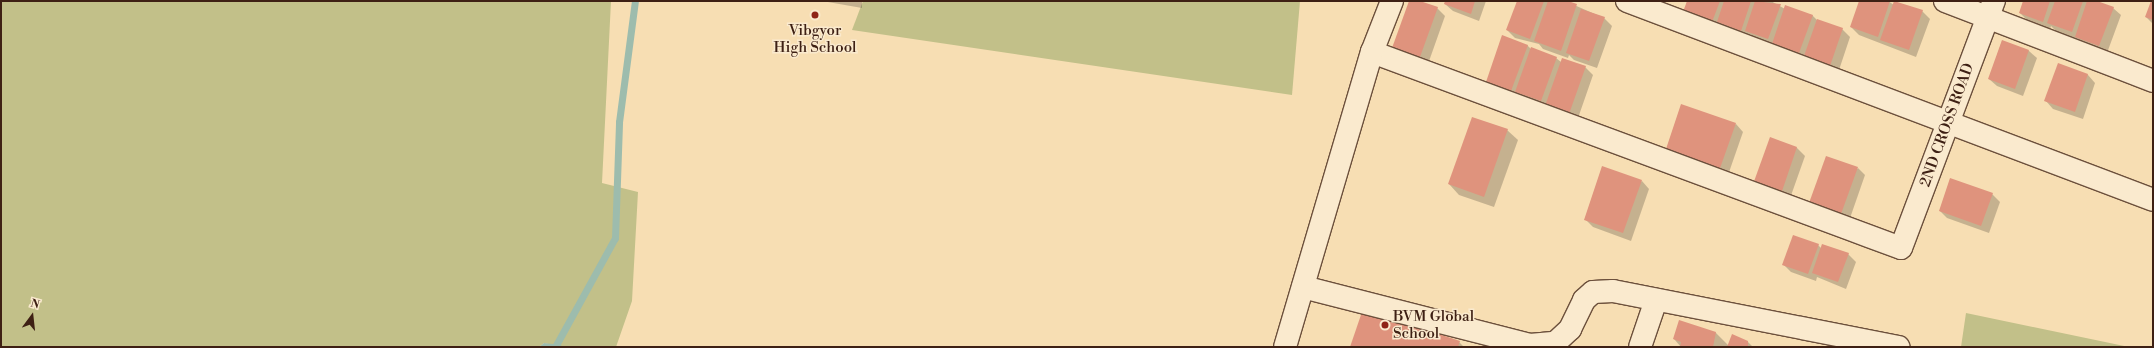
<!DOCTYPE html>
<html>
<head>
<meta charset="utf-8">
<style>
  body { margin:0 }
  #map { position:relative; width:2154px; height:348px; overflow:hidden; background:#f7deb3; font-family:"Libre Bodoni",serif }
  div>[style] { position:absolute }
  .green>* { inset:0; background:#c2c089 }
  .water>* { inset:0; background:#9dbcad }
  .shadow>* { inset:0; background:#0003 }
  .stream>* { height:7px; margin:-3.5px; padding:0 3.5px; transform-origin:3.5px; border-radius:3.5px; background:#9dbcad }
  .building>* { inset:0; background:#df937d }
  .roads { filter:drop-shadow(1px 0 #6c503c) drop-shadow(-1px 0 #6c503c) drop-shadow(0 1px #6c503c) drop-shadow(0 -1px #6c503c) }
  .minor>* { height:22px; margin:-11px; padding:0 11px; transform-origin:11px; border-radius:11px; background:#faeace }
  .dots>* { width:11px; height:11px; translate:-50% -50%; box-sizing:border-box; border:2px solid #faeace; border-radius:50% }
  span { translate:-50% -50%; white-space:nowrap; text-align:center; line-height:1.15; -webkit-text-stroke:3px #faeace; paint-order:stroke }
  .poi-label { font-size:15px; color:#3e2014 }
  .left { translate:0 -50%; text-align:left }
  .street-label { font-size:15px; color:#3e2014 }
  .frame { position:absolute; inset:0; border:2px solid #3e2014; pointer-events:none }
  .north { position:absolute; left:12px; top:296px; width:40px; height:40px; -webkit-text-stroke:3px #faeace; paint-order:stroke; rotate:15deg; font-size:11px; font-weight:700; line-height:16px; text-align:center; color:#3e2014 }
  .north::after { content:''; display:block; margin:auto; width:14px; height:18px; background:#3e2014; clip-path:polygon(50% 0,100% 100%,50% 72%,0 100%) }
</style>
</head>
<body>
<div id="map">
  <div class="green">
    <div style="clip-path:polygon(1px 1px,611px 1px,602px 183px,638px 192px,632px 301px,616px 347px,562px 347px,544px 343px,539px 347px,1px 347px)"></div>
    <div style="clip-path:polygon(863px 1px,1300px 1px,1292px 95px,852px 30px)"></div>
    <div style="clip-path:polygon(1966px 313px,2129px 347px,1961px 347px)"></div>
  </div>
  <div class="water">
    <div style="clip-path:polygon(544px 343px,561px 345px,562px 347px,539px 347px)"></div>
  </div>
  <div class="shadow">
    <div style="clip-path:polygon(822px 1px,862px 1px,862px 8px)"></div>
    <div style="clip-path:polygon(1410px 1px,1437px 8px,1445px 16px,1428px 64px,1393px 48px)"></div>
    <div style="clip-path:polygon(1446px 1px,1486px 1px,1479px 21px,1453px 11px,1445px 4px)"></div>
    <div style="clip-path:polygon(1518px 1px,1565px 1px,1604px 18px,1612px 26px,1597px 68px,1574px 60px,1569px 55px,1568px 58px,1543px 49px,1539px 44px,1515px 38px,1507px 30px)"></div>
    <div style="clip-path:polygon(1688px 1px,1771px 1px,1785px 9px,1812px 15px,1817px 20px,1842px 29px,1850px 37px,1838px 73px,1754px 38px,1750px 34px,1749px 38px,1720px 29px)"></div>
    <div style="clip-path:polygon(1860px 1px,1888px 1px,1894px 5px,1922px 11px,1930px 19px,1916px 57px,1859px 35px,1851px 27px)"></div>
    <div style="clip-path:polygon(2024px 1px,2094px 1px,2113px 8px,2121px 15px,2107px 53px,2084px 44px,2078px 39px,2056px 31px,2051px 26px,2050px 29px,2028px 21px,2020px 13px)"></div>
    <div style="clip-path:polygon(2152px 1px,2153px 1px,2153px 24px,2146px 17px)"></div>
    <div style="clip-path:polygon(2002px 41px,2029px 51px,2037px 58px,2023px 96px,1997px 86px,1989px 79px)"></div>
    <div style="clip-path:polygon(1527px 45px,1532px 50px,1556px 58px,1561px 62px,1585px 67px,1593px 75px,1577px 121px,1495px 89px,1487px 82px)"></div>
    <div style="clip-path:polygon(2059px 65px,2088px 75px,2095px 83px,2083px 119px,2053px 109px,2046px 101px)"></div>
    <div style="clip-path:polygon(1736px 124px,1743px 132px,1727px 178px,1673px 160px)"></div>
    <div style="clip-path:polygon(1507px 130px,1518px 140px,1494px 207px,1459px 195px,1449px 184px)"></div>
    <div style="clip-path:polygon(1770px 139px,1797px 148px,1805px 156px,1788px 204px,1761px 194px)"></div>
    <div style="clip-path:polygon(1858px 168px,1865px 175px,1849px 221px,1818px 211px)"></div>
    <div style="clip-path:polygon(1642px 181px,1649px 189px,1631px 241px,1593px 227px,1585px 219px)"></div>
    <div style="clip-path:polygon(1992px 194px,2000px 202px,1989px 233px,1947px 218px,1940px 211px)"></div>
    <div style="clip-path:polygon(1818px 245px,1821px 248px,1848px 254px,1856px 262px,1846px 289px,1817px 277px,1816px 281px,1791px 272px,1784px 265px)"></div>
    <div style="clip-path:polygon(1680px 322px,1716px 333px,1729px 346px,1747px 341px,1753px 347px,1681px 347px,1674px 339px)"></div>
    <div style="clip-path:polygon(1459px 342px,1464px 347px,1351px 347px)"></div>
  </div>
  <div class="stream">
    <div style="left:555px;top:347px;width:124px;rotate:-61.2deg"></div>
    <div style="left:615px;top:238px;width:116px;rotate:-88deg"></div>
    <div style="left:619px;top:122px;width:122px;rotate:-82.5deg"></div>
  </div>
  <div class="building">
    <div style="clip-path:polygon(1409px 1px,1420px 1px,1438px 7px,1420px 57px,1392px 48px)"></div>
    <div style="clip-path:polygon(1445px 1px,1475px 1px,1471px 14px,1444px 4px)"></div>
    <div style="clip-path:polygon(1517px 1px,1544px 1px,1530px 39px,1506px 30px)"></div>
    <div style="clip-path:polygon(1548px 1px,1568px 1px,1577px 4px,1561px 51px,1534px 41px)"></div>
    <div style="clip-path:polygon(1687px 1px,1720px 1px,1712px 22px,1683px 12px)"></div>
    <div style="clip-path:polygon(1724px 1px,1751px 1px,1741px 31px,1717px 22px)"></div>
    <div style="clip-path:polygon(1755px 1px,1781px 4px,1768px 39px,1745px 31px)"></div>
    <div style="clip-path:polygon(1859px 1px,1890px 1px,1878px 37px,1850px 27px)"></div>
    <div style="clip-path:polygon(1894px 1px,1923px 10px,1909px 50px,1880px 40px)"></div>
    <div style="clip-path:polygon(2023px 1px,2050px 1px,2043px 22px,2019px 13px)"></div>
    <div style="clip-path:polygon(2055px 1px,2083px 1px,2072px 32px,2047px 23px)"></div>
    <div style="clip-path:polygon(2087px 1px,2097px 1px,2114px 7px,2099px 46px,2075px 37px)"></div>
    <div style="clip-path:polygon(2151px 1px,2153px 1px,2153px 20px,2145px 17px)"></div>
    <div style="clip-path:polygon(1785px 5px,1813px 15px,1799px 53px,1772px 44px)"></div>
    <div style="clip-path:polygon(1581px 9px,1605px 17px,1589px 61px,1566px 53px)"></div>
    <div style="clip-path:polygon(1817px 19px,1843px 28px,1830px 66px,1804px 56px)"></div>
    <div style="clip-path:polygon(1502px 35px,1528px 45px,1511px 91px,1486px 82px)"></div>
    <div style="clip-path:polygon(2002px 40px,2029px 50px,2015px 89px,1988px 79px)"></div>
    <div style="clip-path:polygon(1531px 47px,1557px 57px,1541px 101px,1515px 92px)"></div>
    <div style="clip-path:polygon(1562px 58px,1586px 66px,1569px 114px,1545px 106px)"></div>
    <div style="clip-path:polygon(2058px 63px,2088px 74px,2075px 112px,2044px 101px)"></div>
    <div style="clip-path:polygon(1681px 104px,1736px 123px,1719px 171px,1665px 152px)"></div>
    <div style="clip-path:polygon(1472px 117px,1508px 129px,1484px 197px,1448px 184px)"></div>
    <div style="clip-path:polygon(1770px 137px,1797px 147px,1780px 197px,1752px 187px)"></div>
    <div style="clip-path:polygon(1826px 156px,1858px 167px,1841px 214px,1809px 203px)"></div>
    <div style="clip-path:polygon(1602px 166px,1642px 180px,1623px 233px,1584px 220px)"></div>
    <div style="clip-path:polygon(1950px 178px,1993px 193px,1981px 226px,1939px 211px)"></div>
    <div style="clip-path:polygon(1793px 235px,1819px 244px,1808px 274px,1782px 265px)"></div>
    <div style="clip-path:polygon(1822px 244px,1849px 253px,1838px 282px,1812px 273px)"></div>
    <div style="clip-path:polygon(1363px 309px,1460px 341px,1458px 347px,1350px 347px)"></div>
    <div style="clip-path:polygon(1679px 320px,1716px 332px,1713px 347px,1680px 347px,1681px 342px,1673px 339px)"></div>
    <div style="clip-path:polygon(1732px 334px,1748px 341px,1748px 347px,1727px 347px)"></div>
  </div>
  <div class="roads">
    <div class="minor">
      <div style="left:1627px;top:1px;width:562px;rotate:20.72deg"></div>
      <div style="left:1945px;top:1px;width:223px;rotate:21deg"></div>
      <div style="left:1372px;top:52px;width:564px;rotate:20.33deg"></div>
      <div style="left:1901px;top:248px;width:264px;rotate:-69.4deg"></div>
      <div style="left:1303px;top:287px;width:234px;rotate:14.3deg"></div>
      <div style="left:1530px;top:345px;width:25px;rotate:-5deg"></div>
      <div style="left:1555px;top:343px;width:21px;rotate:-43deg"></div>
      <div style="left:1570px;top:329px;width:32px;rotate:-64deg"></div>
      <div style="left:1584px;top:300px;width:12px;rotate:-42deg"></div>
      <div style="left:1593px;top:292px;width:20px;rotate:-3deg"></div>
      <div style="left:1613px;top:291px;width:291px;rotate:11.1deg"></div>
      <div style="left:1285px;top:347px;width:308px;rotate:-73.6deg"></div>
      <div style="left:1372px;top:52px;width:55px;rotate:-68.6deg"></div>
      <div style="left:1640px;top:347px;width:50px;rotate:-71.2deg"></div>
    </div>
  </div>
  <div class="dots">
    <div style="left:815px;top:15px;background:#8f2418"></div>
    <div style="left:1385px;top:325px;background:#8f2418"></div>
  </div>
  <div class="poi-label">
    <span style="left:815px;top:39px">Vibgyor<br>High School</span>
    <span class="left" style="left:1393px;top:325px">BVM Global<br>School</span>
  </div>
  <div class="street-label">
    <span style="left:1947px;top:125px;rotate:-70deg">2ND CROSS ROAD</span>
  </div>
  <div class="frame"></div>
  <div class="north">N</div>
</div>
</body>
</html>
